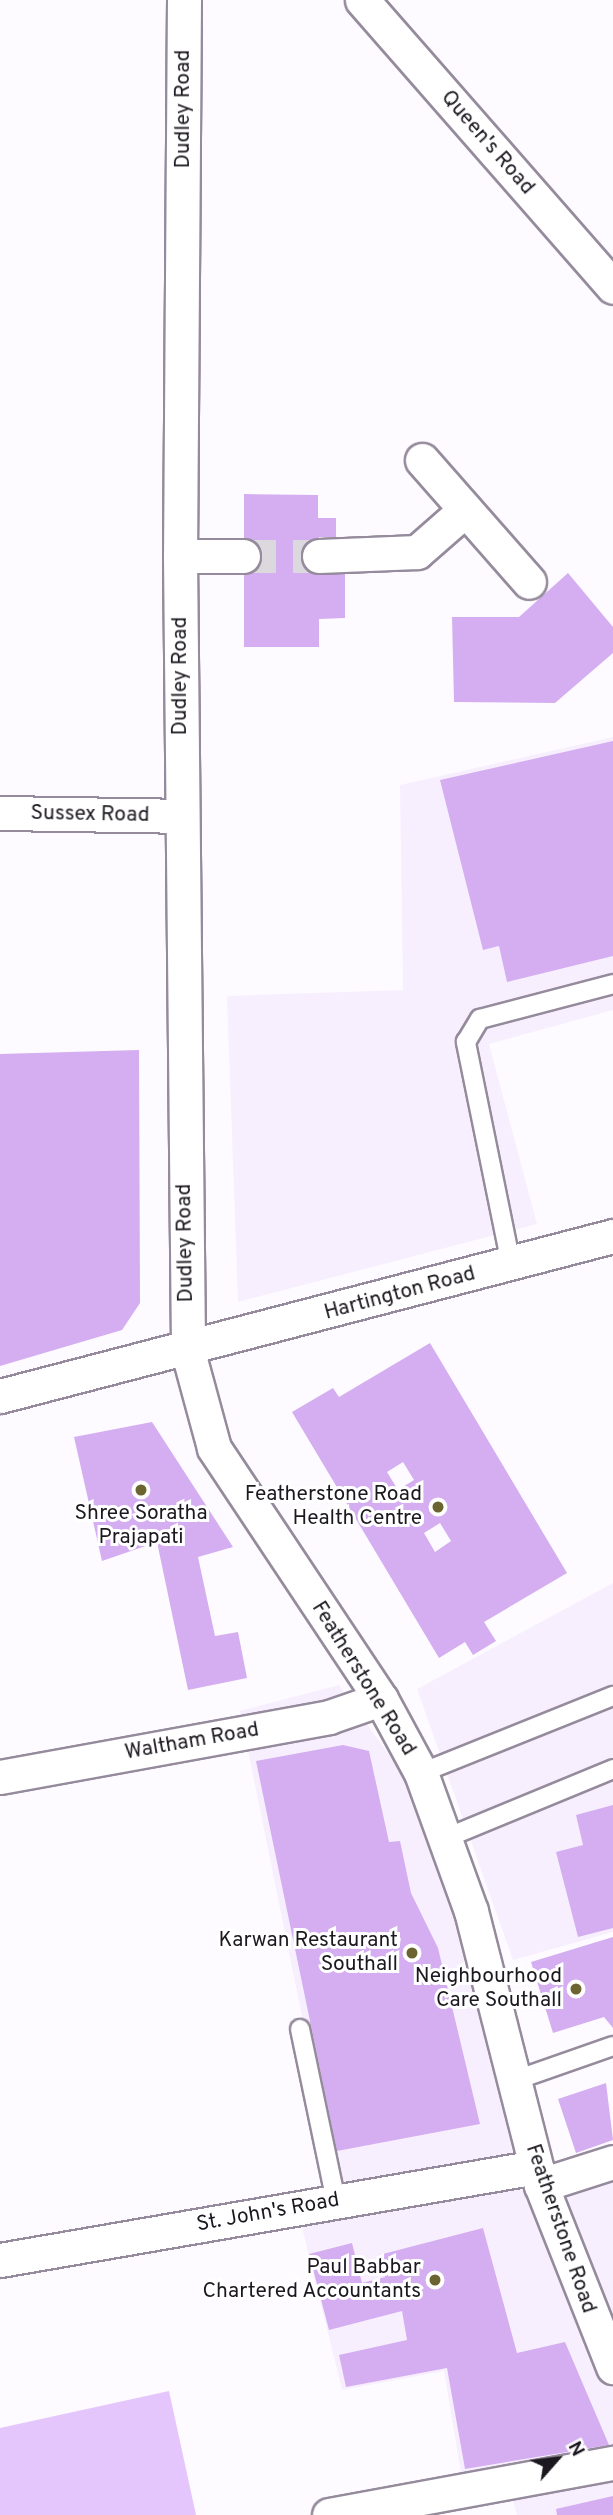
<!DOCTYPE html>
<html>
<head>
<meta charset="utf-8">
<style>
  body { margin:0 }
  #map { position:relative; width:613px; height:2515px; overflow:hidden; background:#fdfbff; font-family:Overpass,sans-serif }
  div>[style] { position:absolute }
  .built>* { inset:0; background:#f7effe }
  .green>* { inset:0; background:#e5c6fc }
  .building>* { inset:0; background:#d4aef1 }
  .street-tunnel>* { height:33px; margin-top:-16.5px; transform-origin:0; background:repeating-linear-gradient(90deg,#dbd9dd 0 33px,transparent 0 50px) }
  .roads { filter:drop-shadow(2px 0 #958b9c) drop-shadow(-2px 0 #958b9c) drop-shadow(0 2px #958b9c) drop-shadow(0 -2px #958b9c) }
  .lane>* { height:18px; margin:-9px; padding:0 9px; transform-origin:9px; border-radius:9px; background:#fff }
  .street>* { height:33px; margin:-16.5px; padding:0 16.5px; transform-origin:16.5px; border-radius:16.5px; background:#fff }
  .dots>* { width:19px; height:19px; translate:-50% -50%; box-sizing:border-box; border:4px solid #fff; border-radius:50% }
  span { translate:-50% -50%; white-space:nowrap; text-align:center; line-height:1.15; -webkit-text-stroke:6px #fff; paint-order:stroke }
  .street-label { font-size:21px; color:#1c181f }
  .poi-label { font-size:21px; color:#1c181f }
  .right { translate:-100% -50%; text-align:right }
  .north { position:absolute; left:522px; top:2424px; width:70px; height:70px; -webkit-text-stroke:5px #fff; paint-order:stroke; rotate:62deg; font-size:19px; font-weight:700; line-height:28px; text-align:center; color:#1c181f }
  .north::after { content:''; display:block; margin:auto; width:24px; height:32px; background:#1c181f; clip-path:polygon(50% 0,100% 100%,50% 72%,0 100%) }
</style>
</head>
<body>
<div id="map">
  <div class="built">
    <div style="clip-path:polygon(613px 737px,613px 1010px,489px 1044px,537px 1224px,238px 1302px,227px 996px,403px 990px,400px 785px)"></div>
    <div style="clip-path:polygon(613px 1583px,613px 1932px,513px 1960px,417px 1689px)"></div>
    <div style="clip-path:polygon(339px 1685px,420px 1798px,461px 1909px,527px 2203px,613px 2176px,613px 2320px,590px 2330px,613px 2382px,613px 2515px,517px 2515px,508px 2483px,464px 2492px,444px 2371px,342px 2390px,296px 2203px,338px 2194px,240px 1711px)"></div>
  </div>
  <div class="green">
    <div style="clip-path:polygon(169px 2391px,196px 2515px,0 2515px,0 2428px)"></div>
  </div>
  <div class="building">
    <div style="clip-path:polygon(244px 494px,318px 495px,318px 518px,336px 518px,336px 537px,319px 537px,319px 573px,345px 573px,345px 618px,319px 619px,319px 647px,244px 647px)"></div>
    <div style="clip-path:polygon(568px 573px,613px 627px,613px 653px,555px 703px,454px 702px,452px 617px,519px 617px)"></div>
    <div style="clip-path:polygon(613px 741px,613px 956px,507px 982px,499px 946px,483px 950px,440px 780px)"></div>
    <div style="clip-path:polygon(139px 1050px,140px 1303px,122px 1330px,0 1366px,0 1054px)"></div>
    <div style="clip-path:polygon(evenodd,430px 1343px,567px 1573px,484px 1622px,496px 1641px,473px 1655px,465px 1642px,439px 1658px,292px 1412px,333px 1388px,339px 1397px,430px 1343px,403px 1462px,414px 1480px,398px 1490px,387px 1472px,403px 1462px,430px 1343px,440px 1523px,451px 1541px,435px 1552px,424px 1533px,440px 1523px)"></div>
    <div style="clip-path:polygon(152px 1422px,233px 1547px,198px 1557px,215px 1636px,238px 1632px,247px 1678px,188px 1690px,157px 1542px,102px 1561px,74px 1437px)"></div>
    <div style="clip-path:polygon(343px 1745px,369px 1751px,389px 1842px,400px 1841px,411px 1893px,438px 1948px,480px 2124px,337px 2151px,256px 1761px)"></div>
    <div style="clip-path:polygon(613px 1805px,613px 1928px,578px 1937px,556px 1852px,583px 1845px,576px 1815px)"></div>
    <div style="clip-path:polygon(613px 1937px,613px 2028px,604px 2017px,553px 2033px,531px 1962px)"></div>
    <div style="clip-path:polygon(606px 2083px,613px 2140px,576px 2153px,558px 2099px)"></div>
    <div style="clip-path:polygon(483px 2228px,517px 2353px,565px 2342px,609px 2445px,465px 2469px,447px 2368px,346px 2387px,339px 2355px,407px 2340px,402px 2311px,329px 2330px,309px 2254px,352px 2243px,362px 2283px,385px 2277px,379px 2255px)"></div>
    <div style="clip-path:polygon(613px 2496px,613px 2515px,557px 2515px,556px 2509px)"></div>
  </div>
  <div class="street-tunnel">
    <div style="left:243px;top:556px;width:76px"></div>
  </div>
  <div class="roads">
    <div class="lane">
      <div style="left:511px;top:1264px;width:227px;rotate:-101.5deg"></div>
      <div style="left:466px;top:1042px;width:27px;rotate:-59deg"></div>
      <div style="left:480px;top:1019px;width:138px;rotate:-14.7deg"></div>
      <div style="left:421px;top:1773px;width:207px;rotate:-21.9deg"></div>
      <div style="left:446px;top:1838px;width:181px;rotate:-22.4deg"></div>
      <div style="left:300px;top:2029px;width:176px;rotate:78.2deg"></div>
      <div style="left:513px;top:2081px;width:106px;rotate:-19.3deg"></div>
    </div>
    <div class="street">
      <div style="left:184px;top:0;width:556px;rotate:90.41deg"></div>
      <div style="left:180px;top:556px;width:796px;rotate:89.42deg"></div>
      <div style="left:188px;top:1352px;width:99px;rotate:74.8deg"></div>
      <div style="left:214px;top:1448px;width:301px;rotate:56.4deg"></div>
      <div style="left:381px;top:1699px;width:84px;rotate:61.6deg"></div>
      <div style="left:421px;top:1773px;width:147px;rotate:70.1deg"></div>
      <div style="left:471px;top:1911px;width:283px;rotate:75.7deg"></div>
      <div style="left:541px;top:2185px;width:196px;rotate:68.4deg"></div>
      <div style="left:362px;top:0;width:381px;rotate:48.8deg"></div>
      <div style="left:422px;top:460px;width:162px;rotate:48.7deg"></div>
      <div style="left:180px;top:556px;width:63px"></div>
      <div style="left:319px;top:556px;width:98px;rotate:-2.3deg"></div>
      <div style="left:417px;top:552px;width:64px;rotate:-41.2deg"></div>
      <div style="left:0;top:813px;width:181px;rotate:0.9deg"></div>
      <div style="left:0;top:1396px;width:634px;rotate:-14.63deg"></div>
      <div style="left:0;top:1777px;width:334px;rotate:-10.3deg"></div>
      <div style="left:329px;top:1717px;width:55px;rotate:-19.1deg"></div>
      <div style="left:541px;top:2185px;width:76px;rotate:-17.7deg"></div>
      <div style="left:0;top:2260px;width:544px;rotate:-9.84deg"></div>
      <div style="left:329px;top:2515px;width:289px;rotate:-10.4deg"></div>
    </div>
  </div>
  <div class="dots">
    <div style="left:141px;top:1490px;background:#6b6330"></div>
    <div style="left:438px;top:1507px;background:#6b6330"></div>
    <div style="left:412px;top:1953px;background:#6b6330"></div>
    <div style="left:576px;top:1989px;background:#6b6330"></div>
    <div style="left:435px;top:2280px;background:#6b6330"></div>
  </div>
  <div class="street-label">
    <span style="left:184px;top:109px;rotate:-90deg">Dudley Road</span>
    <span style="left:487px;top:143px;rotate:49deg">Queen's Road</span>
    <span style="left:181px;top:676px;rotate:-90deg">Dudley Road</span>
    <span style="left:90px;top:815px;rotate:1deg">Sussex Road</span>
    <span style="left:186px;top:1243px;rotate:-91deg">Dudley Road</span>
    <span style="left:400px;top:1294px;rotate:-15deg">Hartington Road</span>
    <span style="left:363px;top:1679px;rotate:58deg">Featherstone Road</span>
    <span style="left:192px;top:1742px;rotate:-10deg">Waltham Road</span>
    <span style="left:268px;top:2213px;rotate:-10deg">St. John's Road</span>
    <span style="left:560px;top:2229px;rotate:71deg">Featherstone Road</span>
  </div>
  <div class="poi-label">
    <span class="right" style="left:422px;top:1507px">Featherstone Road<br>Health Centre</span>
    <span style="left:141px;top:1526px">Shree Soratha<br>Prajapati</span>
    <span class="right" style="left:398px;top:1953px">Karwan Restaurant<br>Southall</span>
    <span class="right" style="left:562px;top:1989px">Neighbourhood<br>Care Southall</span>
    <span class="right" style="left:421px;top:2280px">Paul Babbar<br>Chartered Accountants</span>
  </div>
  <div class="north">N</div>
</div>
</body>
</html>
